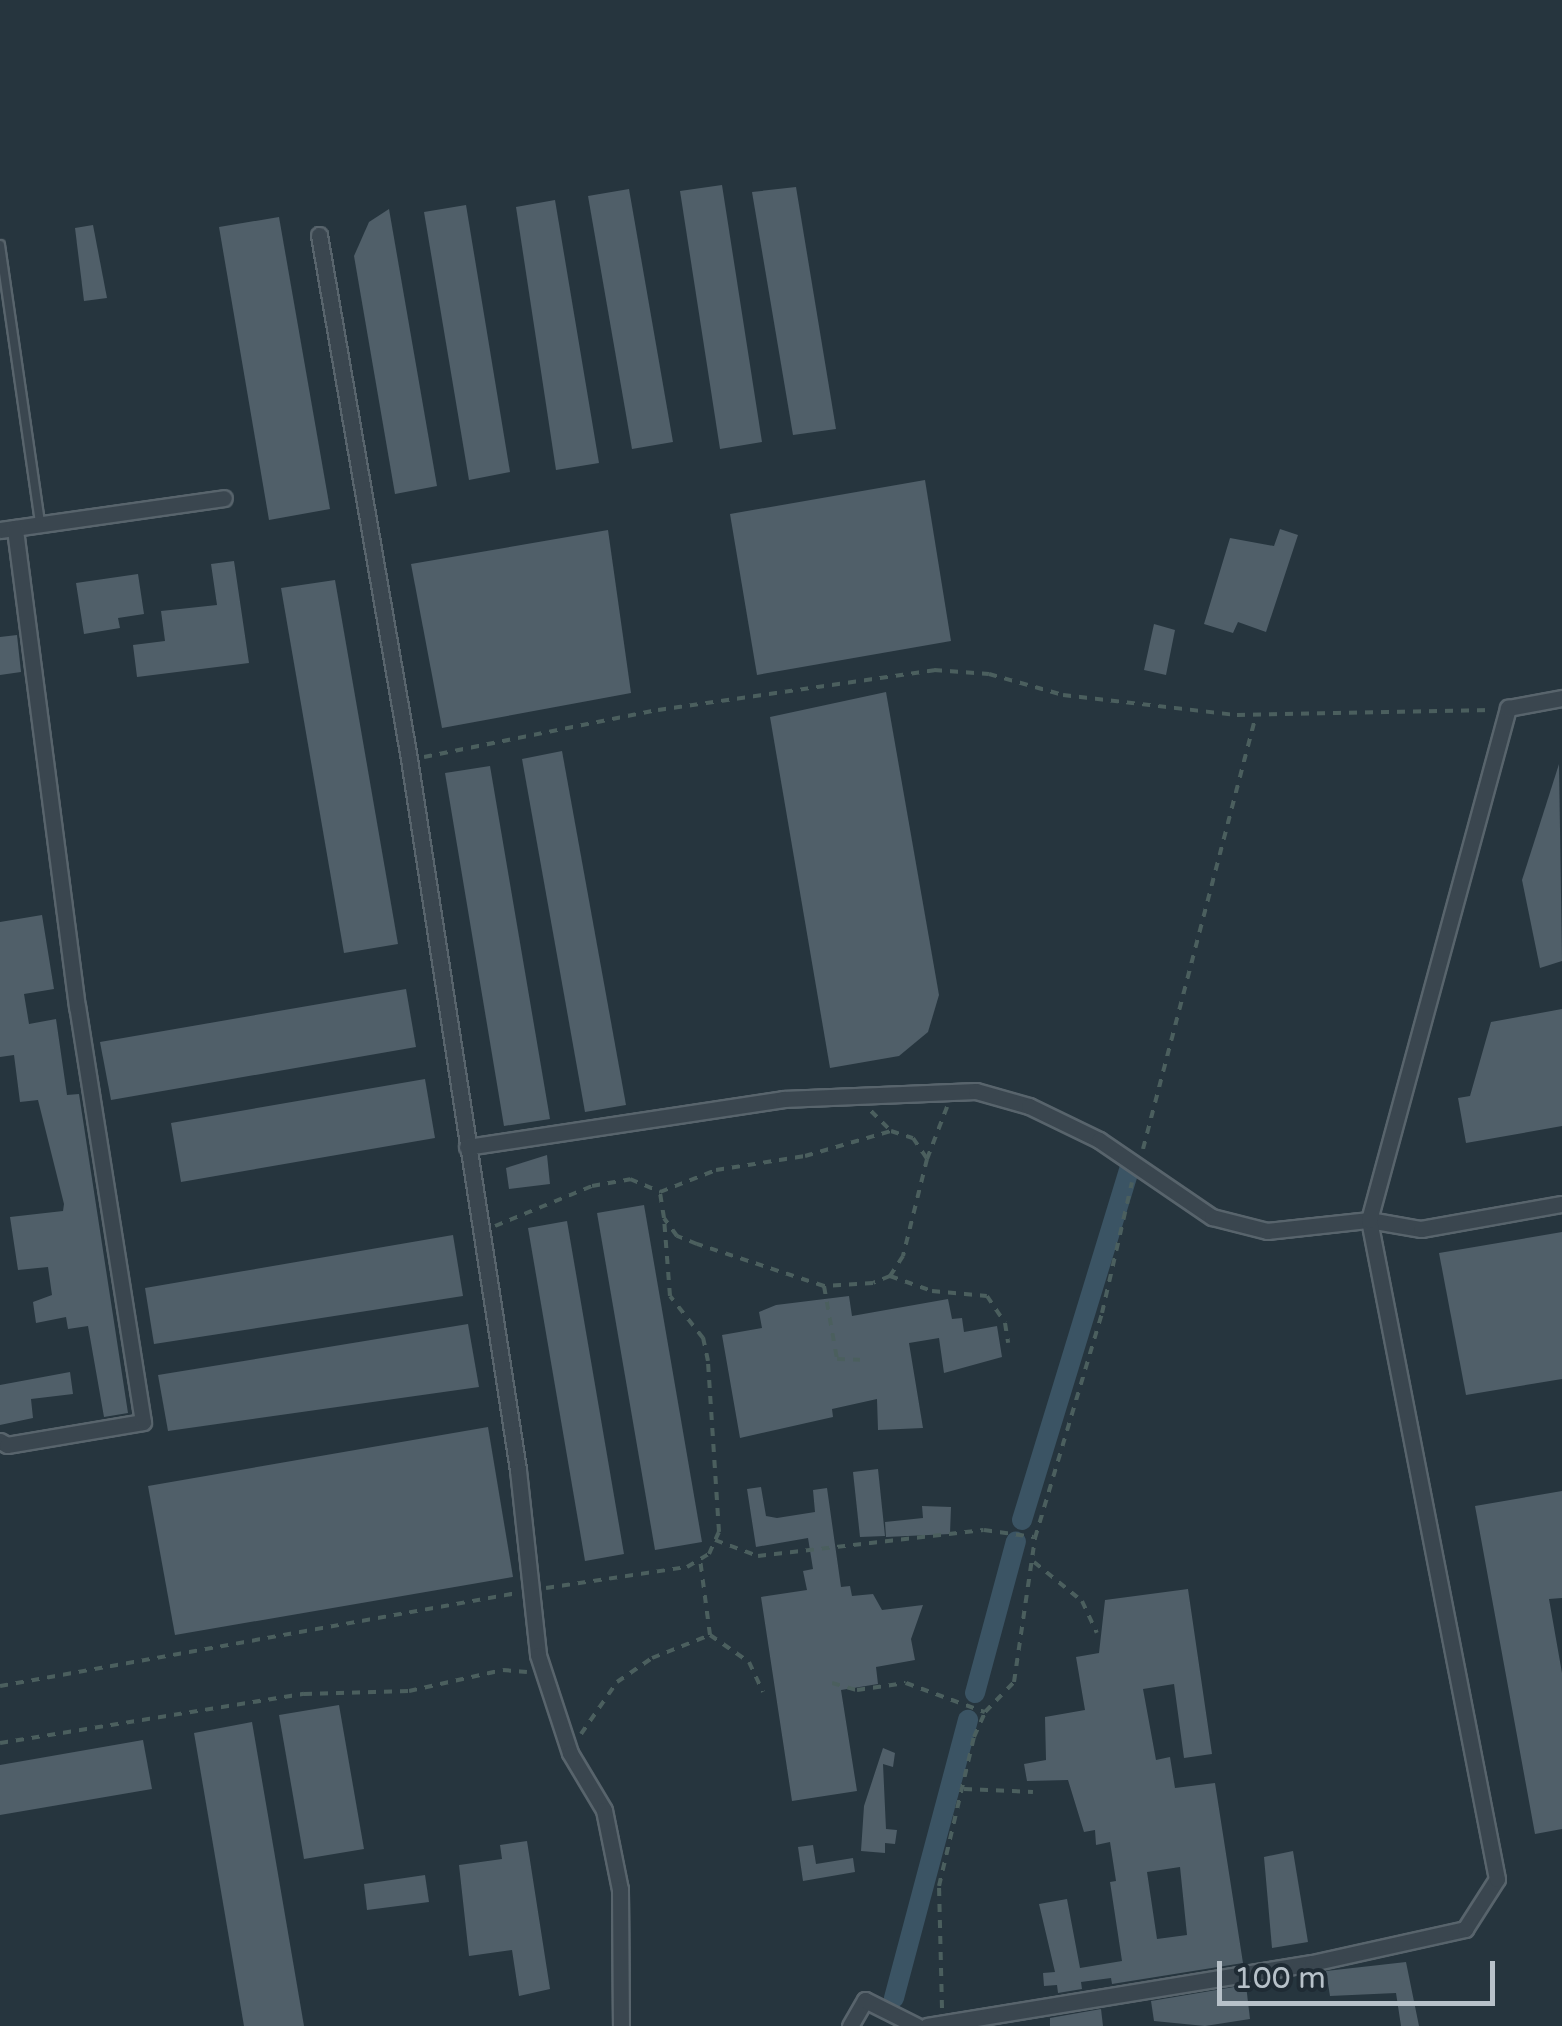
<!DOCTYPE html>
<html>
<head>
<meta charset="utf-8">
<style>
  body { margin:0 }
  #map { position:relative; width:1562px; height:2026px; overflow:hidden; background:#26353e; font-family:"Varela Round",sans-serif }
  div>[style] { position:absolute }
  .canal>* { height:20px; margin:-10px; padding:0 10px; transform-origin:10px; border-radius:10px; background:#3b5464 }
  .building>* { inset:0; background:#505f69 }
  .path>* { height:4px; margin-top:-2px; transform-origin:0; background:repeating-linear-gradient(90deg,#4b5f5e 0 8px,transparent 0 16px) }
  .roads { filter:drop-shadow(2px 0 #58646c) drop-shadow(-2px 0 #58646c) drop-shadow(0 2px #58646c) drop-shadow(0 -2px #58646c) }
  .service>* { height:8px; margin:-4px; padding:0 4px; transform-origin:4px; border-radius:4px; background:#3a464f }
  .minor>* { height:15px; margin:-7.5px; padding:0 7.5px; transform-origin:7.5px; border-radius:7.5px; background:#3a464f }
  span { translate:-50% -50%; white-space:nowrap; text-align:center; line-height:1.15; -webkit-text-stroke:9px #1f2b34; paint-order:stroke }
  .scale { position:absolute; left:1217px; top:1961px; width:278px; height:45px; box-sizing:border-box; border:5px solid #b7c1c9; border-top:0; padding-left:12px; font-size:30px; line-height:35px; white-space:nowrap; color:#b7c1c9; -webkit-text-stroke:8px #1f2b34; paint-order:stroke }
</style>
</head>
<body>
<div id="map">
  <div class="canal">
    <div style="left:1022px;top:1520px;width:372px;rotate:-73deg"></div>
    <div style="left:975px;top:1693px;width:157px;rotate:-74.9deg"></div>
    <div style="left:894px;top:1998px;width:288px;rotate:-75.1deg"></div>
  </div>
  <div class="building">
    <div style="clip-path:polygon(722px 185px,762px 442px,720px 449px,680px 191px)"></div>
    <div style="clip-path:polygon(796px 187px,836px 429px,793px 435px,752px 192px)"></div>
    <div style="clip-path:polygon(629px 189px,673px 442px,632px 449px,588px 196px)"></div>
    <div style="clip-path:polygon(555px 200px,599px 463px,556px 470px,516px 207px)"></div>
    <div style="clip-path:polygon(466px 205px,510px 472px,469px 480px,424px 212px)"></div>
    <div style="clip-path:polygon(389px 209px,437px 486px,395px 494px,354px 256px,369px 222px)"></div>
    <div style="clip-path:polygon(279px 217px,330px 509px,269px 520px,219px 227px)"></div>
    <div style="clip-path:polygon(93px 225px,107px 298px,84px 301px,75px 228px)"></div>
    <div style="clip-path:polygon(925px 480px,951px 641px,757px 675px,730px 514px)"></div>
    <div style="clip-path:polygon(1280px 529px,1298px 535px,1266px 632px,1238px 622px,1233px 633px,1204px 624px,1230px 538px,1274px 546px)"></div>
    <div style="clip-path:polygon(608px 530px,631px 693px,442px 728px,411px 564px)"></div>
    <div style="clip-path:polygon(234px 561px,249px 663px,137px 677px,133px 645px,165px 641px,161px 611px,217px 605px,211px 564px)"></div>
    <div style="clip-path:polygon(138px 574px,144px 614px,118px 618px,120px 628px,84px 634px,76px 583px)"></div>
    <div style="clip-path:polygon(335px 580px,398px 944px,344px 953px,281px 588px)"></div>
    <div style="clip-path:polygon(1154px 624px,1175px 630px,1166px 675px,1144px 670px)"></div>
    <div style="clip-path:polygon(17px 635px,21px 672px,0 675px,0 637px)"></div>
    <div style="clip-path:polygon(886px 692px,939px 995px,928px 1032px,899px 1056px,830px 1068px,770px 717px)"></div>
    <div style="clip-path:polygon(562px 751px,626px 1105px,585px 1112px,522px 759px)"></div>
    <div style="clip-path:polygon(1559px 764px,1562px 961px,1540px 968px,1522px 880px)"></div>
    <div style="clip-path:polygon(490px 766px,550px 1119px,504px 1126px,445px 773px)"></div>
    <div style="clip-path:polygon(42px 915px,54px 989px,24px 994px,29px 1024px,56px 1019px,67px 1095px,79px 1094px,128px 1413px,104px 1417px,88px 1326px,68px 1329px,66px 1317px,36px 1323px,33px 1302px,52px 1295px,48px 1267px,18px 1270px,10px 1217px,63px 1211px,64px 1204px,38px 1100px,20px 1102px,14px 1055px,0 1057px,0 922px)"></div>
    <div style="clip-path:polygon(406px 989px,416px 1047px,111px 1100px,100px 1042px)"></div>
    <div style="clip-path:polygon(1562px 1009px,1562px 1126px,1466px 1143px,1458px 1098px,1470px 1096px,1491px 1022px)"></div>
    <div style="clip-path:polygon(425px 1079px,435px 1138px,181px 1182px,171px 1123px)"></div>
    <div style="clip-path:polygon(547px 1155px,550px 1184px,509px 1189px,506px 1168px)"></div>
    <div style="clip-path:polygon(644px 1205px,702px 1542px,655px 1550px,597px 1213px)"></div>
    <div style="clip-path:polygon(567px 1221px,624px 1554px,585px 1561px,528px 1228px)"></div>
    <div style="clip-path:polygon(1562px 1232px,1562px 1379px,1466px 1395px,1439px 1253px)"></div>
    <div style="clip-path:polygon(453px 1235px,463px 1296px,154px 1344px,145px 1288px)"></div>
    <div style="clip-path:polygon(849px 1296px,852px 1316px,948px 1299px,952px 1319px,962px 1318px,964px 1332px,997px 1326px,1002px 1357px,944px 1373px,939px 1338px,909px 1343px,923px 1428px,878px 1430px,877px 1399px,832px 1409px,833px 1417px,740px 1438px,722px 1335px,762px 1328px,759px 1312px,776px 1305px)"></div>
    <div style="clip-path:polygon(468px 1324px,479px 1387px,168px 1431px,158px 1375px)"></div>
    <div style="clip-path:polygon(70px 1372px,73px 1394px,31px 1399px,33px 1418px,0 1425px,0 1385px)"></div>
    <div style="clip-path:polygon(488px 1427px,513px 1577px,175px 1635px,148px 1486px)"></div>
    <div style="clip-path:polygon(878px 1469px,885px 1536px,860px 1537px,853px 1472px)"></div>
    <div style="clip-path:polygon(761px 1487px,766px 1516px,777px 1518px,815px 1512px,813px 1490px,827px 1488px,841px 1587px,850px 1586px,852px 1596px,873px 1594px,882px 1610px,923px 1605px,911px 1639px,915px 1660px,876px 1667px,878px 1684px,841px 1690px,857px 1791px,792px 1801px,761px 1597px,807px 1590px,803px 1571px,813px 1569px,808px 1538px,756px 1547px,747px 1489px)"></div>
    <div style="clip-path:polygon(1562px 1491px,1562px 1598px,1549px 1599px,1562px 1673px,1562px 1829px,1535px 1834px,1475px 1506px)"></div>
    <div style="clip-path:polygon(922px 1506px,951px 1507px,950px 1534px,886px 1537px,885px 1522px,923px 1518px)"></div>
    <div style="clip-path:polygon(evenodd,1188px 1589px,1212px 1754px,1184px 1758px,1174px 1684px,1143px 1689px,1156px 1760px,1170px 1757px,1175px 1788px,1215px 1783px,1243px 1963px,1112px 1984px,1111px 1978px,1081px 1982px,1082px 1989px,1058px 1993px,1057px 1985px,1044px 1986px,1043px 1973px,1055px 1972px,1039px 1904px,1067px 1899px,1080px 1968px,1122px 1961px,1110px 1882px,1116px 1881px,1110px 1842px,1096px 1845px,1095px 1830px,1084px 1832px,1068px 1780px,1027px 1781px,1024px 1764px,1046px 1760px,1045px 1717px,1085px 1710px,1076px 1657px,1099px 1653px,1105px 1600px,1188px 1589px,1180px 1867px,1187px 1935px,1157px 1939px,1147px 1872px,1180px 1867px)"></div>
    <div style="clip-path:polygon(339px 1705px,364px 1849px,304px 1859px,279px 1715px)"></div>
    <div style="clip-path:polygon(252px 1722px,304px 2026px,244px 2026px,194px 1733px)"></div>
    <div style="clip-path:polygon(143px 1740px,152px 1789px,0 1815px,0 1765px)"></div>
    <div style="clip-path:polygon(883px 1748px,895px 1753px,893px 1767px,883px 1764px,886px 1829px,897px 1830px,895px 1844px,885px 1843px,885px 1853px,861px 1851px,864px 1806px)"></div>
    <div style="clip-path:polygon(527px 1841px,550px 1989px,519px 1996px,512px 1950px,469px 1956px,459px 1865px,502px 1859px,500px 1845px)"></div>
    <div style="clip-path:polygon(813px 1845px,816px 1864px,853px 1858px,855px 1872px,803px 1881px,798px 1847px)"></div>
    <div style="clip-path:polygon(1293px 1851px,1308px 1942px,1272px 1948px,1264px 1857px)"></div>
    <div style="clip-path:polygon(425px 1875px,429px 1902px,367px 1910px,364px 1884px)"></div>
    <div style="clip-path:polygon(1406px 1962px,1419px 2026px,1401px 2026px,1396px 1993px,1330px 1996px,1326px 1971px)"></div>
    <div style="clip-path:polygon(1246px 1985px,1250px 2019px,1205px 2026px,1154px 2021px,1151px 2001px)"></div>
    <div style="clip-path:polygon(1101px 2009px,1103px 2026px,1050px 2026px,1050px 2018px)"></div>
  </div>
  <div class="path">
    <div style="left:424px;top:757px;width:239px;rotate:-11.4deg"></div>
    <div style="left:658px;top:710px;width:279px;rotate:-8.2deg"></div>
    <div style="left:934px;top:670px;width:55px;rotate:4.2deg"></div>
    <div style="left:989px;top:674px;width:77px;rotate:15.8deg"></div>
    <div style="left:1063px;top:695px;width:175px;rotate:6.6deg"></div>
    <div style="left:1237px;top:715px;width:255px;rotate:-1.1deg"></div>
    <div style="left:871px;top:1111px;width:25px;rotate:45deg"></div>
    <div style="left:1143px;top:1149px;width:448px;rotate:-75.4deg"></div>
    <div style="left:927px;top:1159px;width:56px;rotate:-69deg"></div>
    <div style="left:495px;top:1226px;width:105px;rotate:-22.4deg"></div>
    <div style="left:592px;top:1186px;width:39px;rotate:-10deg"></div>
    <div style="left:630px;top:1179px;width:33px;rotate:23deg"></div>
    <div style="left:660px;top:1192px;width:60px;rotate:-21.4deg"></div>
    <div style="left:716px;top:1170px;width:90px;rotate:-8.9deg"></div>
    <div style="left:805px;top:1156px;width:90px;rotate:-16.2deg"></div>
    <div style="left:891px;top:1131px;width:23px;rotate:18deg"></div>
    <div style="left:913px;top:1138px;width:25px;rotate:56deg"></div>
    <div style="left:927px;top:1159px;width:100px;rotate:103.9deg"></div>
    <div style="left:903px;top:1256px;width:24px;rotate:123deg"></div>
    <div style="left:890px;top:1276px;width:18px;rotate:158deg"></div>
    <div style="left:873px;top:1283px;width:49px;rotate:176.5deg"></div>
    <div style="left:824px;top:1286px;width:134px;rotate:-161.7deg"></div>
    <div style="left:697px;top:1244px;width:22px;rotate:-158deg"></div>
    <div style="left:677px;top:1236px;width:22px;rotate:-126deg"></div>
    <div style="left:664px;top:1218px;width:26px;rotate:-99deg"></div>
    <div style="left:890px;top:1276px;width:45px;rotate:19.7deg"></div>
    <div style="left:932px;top:1291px;width:55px;rotate:5.2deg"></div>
    <div style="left:987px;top:1296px;width:32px;rotate:56deg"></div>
    <div style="left:1005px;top:1323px;width:20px;rotate:81deg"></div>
    <div style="left:824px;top:1286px;width:74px;rotate:79.9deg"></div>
    <div style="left:837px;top:1359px;width:23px;rotate:2deg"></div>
    <div style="left:715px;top:1540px;width:46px;rotate:20.4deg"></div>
    <div style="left:758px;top:1556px;width:227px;rotate:-6.6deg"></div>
    <div style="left:984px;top:1530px;width:50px;rotate:8deg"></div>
    <div style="left:1034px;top:1562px;width:62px;rotate:39.1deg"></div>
    <div style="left:1082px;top:1601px;width:35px;rotate:65deg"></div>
    <div style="left:546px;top:1588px;width:143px;rotate:-8.5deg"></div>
    <div style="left:687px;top:1567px;width:26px;rotate:-31deg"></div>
    <div style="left:709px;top:1554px;width:24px;rotate:-66deg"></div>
    <div style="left:719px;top:1532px;width:171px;rotate:-93.7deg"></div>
    <div style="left:708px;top:1361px;width:24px;rotate:-102deg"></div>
    <div style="left:703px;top:1338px;width:53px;rotate:-128.2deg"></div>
    <div style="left:670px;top:1296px;width:78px;rotate:-94.4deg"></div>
    <div style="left:710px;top:1635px;width:47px;rotate:34.7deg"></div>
    <div style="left:749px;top:1662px;width:33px;rotate:65deg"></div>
    <div style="left:832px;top:1683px;width:26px;rotate:16deg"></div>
    <div style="left:857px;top:1690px;width:49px;rotate:-8.1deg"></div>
    <div style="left:906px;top:1683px;width:84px;rotate:20.2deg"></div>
    <div style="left:0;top:1686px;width:525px;rotate:-10.2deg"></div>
    <div style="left:581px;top:1734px;width:63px;rotate:-55.3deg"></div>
    <div style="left:617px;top:1682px;width:42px;rotate:-34.4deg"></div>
    <div style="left:652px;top:1658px;width:62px;rotate:-21.6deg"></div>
    <div style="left:710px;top:1635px;width:77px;rotate:-97.5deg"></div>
    <div style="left:0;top:1743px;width:308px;rotate:-9.2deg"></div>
    <div style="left:304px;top:1694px;width:105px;rotate:-1.6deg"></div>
    <div style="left:409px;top:1691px;width:96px;rotate:-12.6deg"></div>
    <div style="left:503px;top:1670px;width:24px;rotate:5deg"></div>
    <div style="left:964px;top:1789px;width:69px;rotate:2.5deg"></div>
    <div style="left:942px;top:2008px;width:122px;rotate:-91.4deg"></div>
    <div style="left:939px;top:1886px;width:153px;rotate:-76.8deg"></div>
    <div style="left:974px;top:1737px;width:27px;rotate:-66deg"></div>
    <div style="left:985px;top:1712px;width:42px;rotate:-46deg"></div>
    <div style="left:1014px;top:1682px;width:146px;rotate:-81.7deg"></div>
    <div style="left:1035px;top:1538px;width:235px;rotate:-73.4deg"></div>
    <div style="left:1102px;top:1313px;width:134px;rotate:-77.1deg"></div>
  </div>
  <div class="roads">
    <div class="service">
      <div style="left:0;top:245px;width:281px;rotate:81.8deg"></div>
    </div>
    <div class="minor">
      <div style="left:319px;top:235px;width:532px;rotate:80.25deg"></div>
      <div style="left:409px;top:759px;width:719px;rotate:81.28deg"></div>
      <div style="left:518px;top:1470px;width:186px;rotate:83.8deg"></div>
      <div style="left:538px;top:1655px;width:103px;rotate:71.9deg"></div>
      <div style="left:570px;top:1753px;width:66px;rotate:59.2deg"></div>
      <div style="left:604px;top:1810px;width:81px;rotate:78.6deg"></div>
      <div style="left:620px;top:1889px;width:137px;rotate:89.6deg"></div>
      <div style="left:0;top:530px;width:226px;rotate:-8.1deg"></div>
      <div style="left:467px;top:1147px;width:320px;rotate:-8.6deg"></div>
      <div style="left:783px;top:1099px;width:193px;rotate:-2.4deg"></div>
      <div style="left:976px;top:1091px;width:55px;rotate:15.8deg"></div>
      <div style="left:1029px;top:1106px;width:78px;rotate:25.9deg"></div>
      <div style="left:1099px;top:1140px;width:137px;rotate:34.3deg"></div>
      <div style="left:1212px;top:1217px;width:57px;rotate:14.3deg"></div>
      <div style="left:1267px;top:1231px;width:103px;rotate:-6.2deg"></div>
      <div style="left:1369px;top:1220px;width:53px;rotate:9.8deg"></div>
      <div style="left:1421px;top:1229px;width:143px;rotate:-10.1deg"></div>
      <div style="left:0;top:1441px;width:8px;rotate:30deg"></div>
      <div style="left:7px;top:1445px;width:138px;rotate:-9.6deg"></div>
      <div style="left:143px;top:1422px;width:420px;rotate:-99deg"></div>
      <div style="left:77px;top:1007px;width:483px;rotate:-97.4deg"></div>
      <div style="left:850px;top:2026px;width:30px;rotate:-60deg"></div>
      <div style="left:865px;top:2000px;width:58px;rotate:26.6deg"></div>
      <div style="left:927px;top:2026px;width:390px;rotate:-9.3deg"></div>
      <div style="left:1312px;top:1963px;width:157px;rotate:-12.5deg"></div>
      <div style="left:1465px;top:1929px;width:59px;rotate:-57.4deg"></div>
      <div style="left:1497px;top:1879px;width:671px;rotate:-100.99deg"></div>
      <div style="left:1369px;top:1220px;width:531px;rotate:-74.81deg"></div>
      <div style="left:1508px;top:708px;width:55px;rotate:-10.5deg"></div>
    </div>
  </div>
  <div class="scale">100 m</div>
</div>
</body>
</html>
